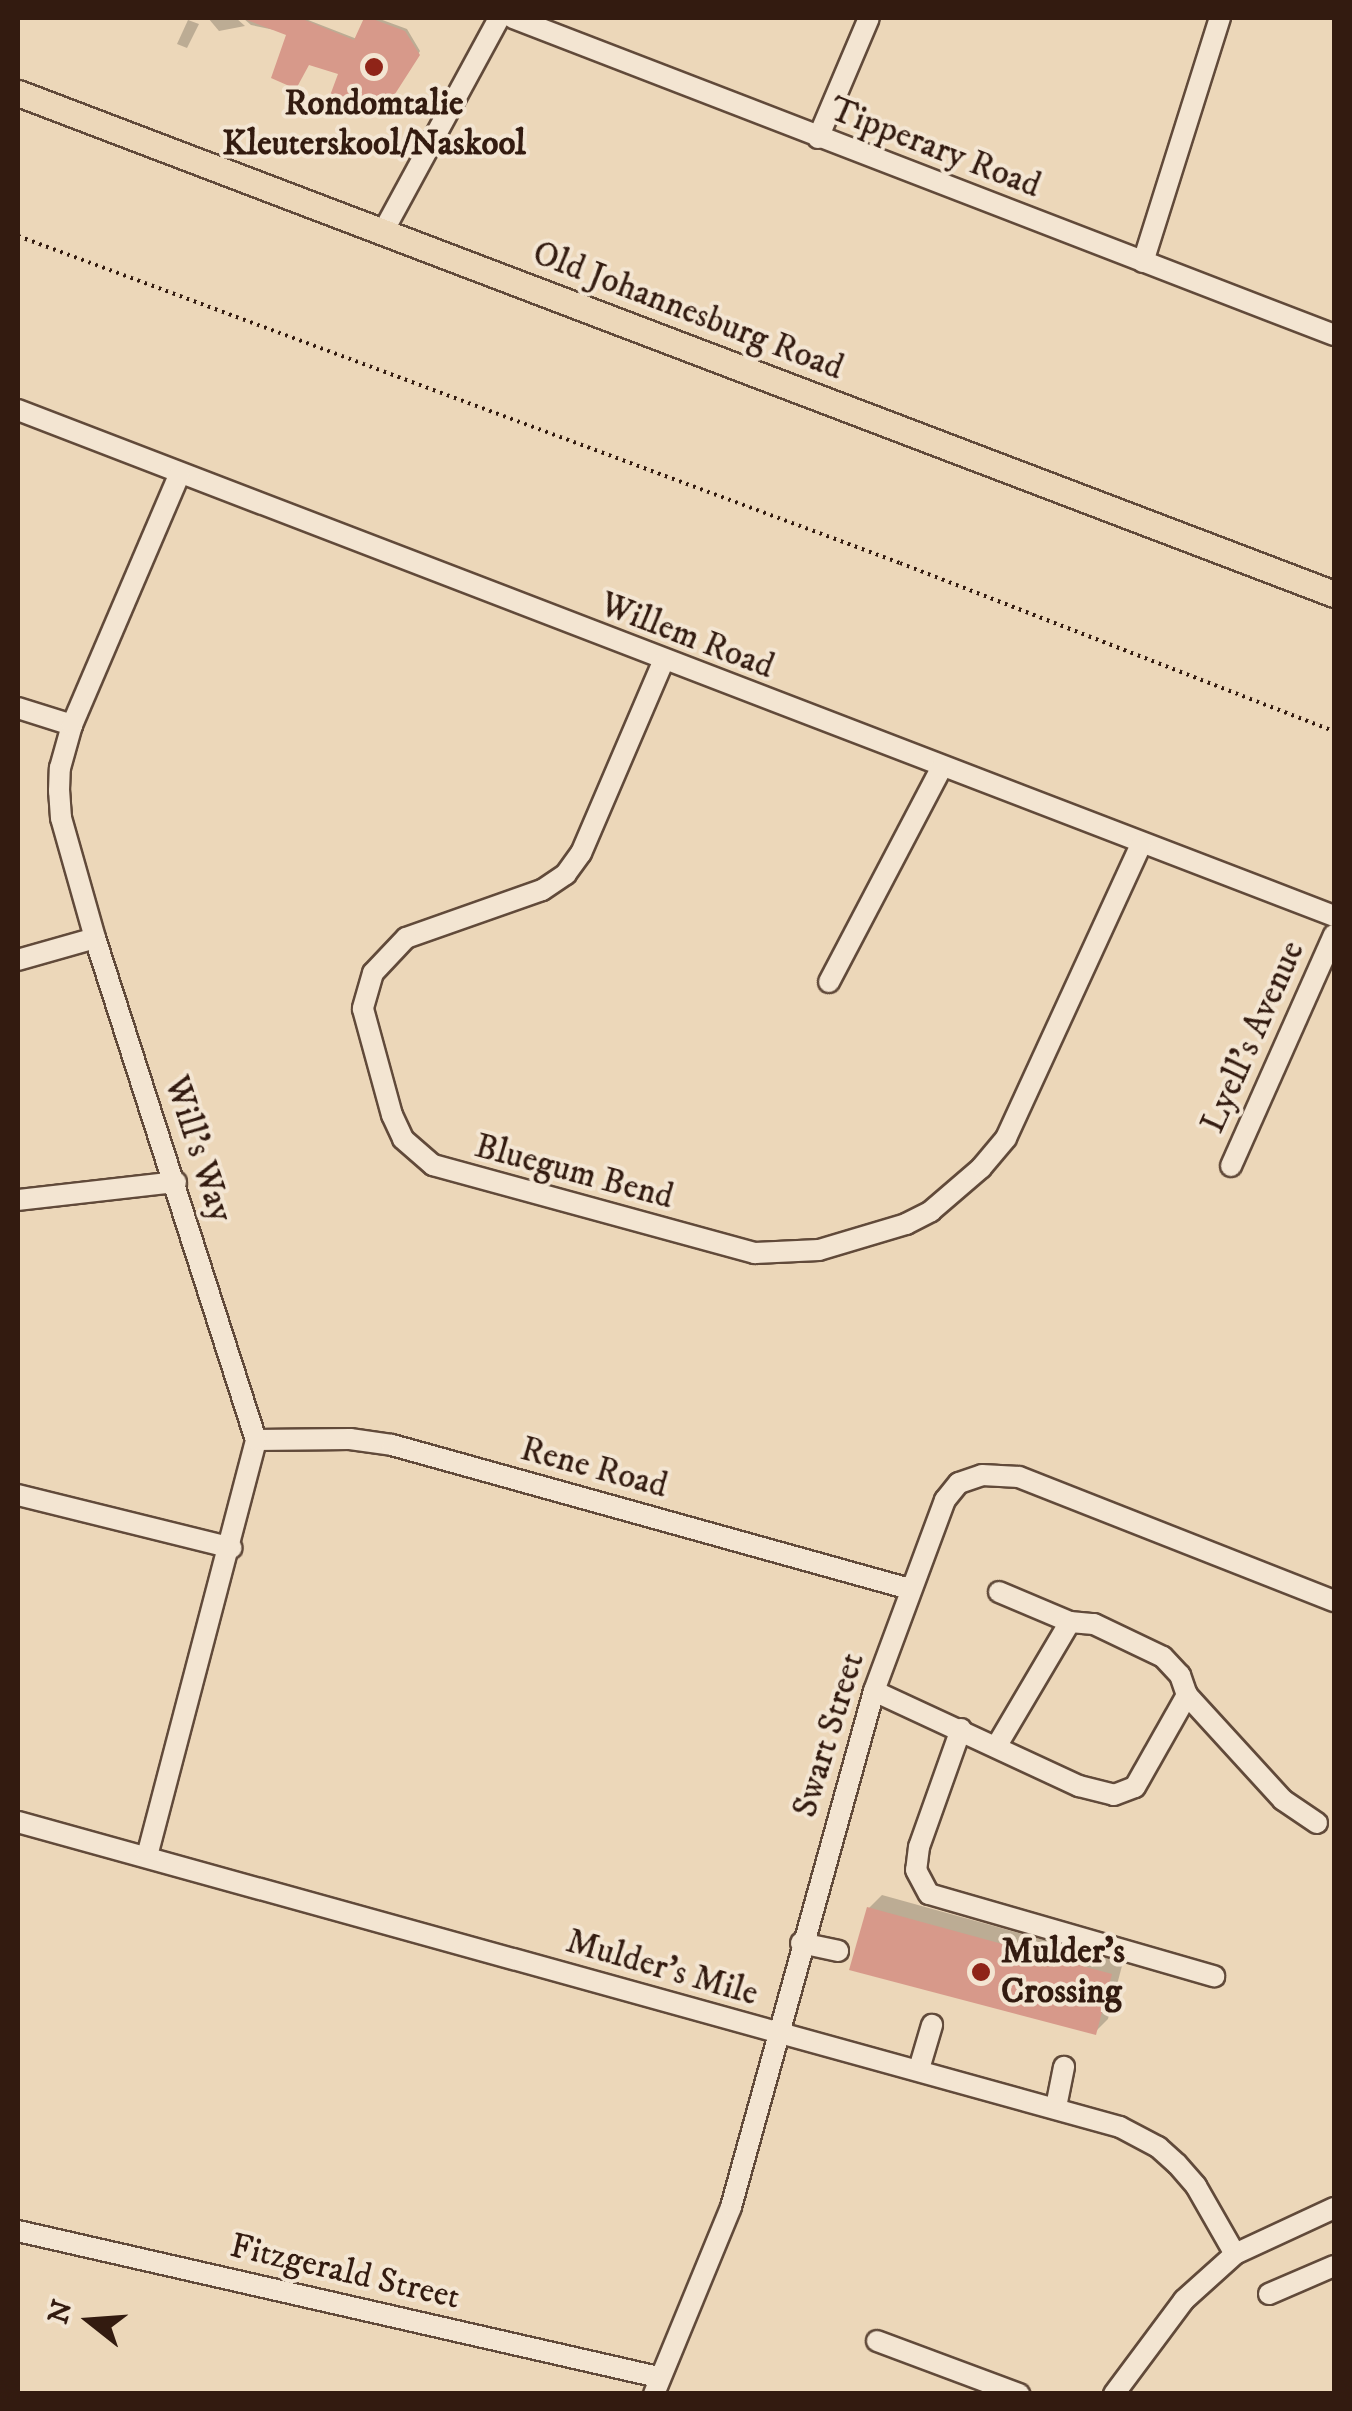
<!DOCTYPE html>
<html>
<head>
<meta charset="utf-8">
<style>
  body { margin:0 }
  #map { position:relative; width:1352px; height:2411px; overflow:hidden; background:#ecd7b9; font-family:"IM FELL DW Pica",serif }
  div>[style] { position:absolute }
  .shadow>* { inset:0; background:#0003 }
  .building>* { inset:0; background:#d7998a }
  .path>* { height:4px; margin-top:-2px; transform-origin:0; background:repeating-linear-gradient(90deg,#331b10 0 2.5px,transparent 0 7.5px) }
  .roads { filter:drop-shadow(2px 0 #614a3a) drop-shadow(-2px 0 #614a3a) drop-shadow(0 2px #614a3a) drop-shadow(0 -2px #614a3a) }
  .minor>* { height:20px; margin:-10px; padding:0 10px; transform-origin:10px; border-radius:10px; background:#f3e5d2 }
  .major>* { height:25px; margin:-12.5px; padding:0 12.5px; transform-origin:12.5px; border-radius:12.5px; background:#ecd7b9 }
  .dots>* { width:28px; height:28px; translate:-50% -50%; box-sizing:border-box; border:5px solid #f3e5d2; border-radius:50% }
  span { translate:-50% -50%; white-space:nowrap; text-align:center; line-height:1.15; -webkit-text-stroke:8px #f3e5d2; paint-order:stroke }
  .poi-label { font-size:35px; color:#331b10; font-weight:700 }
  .left { translate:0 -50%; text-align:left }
  .street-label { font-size:35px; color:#331b10 }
  .frame { position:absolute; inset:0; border:20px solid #331b10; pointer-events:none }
  .north { position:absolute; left:40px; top:2271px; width:100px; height:100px; -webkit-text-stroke:8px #f3e5d2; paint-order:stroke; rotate:287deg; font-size:28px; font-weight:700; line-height:40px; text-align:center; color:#331b10 }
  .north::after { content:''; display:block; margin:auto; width:35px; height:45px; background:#331b10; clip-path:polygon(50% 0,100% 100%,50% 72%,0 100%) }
</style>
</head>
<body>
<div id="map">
  <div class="shadow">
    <div style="clip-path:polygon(208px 18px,236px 18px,245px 26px,219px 31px)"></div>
    <div style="clip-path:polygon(243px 18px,303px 18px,357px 39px,367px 18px,377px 18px,407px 29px,420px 51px,388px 103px,341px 72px,309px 62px,289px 33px,251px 25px)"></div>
    <div style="clip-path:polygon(188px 20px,199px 24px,187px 48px,177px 44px)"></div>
    <div style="clip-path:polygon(882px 1895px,1123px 1962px,1108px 2019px,1095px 2032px,869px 1908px)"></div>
  </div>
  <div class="building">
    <div style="clip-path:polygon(242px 18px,300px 18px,354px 40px,364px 18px,370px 18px,405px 31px,420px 55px,386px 108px,364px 116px,328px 101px,338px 74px,309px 65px,296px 89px,271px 78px,286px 35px)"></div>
    <div style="clip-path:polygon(867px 1907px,1112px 1974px,1096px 2035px,849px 1970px)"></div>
  </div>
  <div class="path">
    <div style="left:18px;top:236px;width:941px;rotate:20.34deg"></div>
    <div style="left:900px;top:563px;width:465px;rotate:21.2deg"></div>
  </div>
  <div class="roads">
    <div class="minor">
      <div style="left:513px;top:18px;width:880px;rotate:21.11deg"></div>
      <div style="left:818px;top:138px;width:130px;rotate:-67deg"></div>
      <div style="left:384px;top:230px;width:241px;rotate:-61.5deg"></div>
      <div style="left:1143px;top:262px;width:256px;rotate:-72.5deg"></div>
      <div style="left:18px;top:410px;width:1410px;rotate:21.03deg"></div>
      <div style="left:663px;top:662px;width:208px;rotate:113.2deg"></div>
      <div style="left:581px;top:853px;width:26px;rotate:126deg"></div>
      <div style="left:566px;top:874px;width:29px;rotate:146deg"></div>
      <div style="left:542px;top:890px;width:144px;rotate:160.6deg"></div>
      <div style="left:406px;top:938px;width:48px;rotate:133.3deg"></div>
      <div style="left:373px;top:973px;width:37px;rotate:106deg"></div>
      <div style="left:363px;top:1009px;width:110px;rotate:74.7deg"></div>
      <div style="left:392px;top:1115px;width:26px;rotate:65deg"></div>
      <div style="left:403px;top:1139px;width:40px;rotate:41deg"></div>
      <div style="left:433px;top:1165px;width:334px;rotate:15.3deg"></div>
      <div style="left:755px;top:1253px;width:64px;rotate:-2.7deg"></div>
      <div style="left:819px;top:1250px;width:91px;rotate:-16.6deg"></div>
      <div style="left:906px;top:1224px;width:28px;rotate:-27deg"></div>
      <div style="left:931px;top:1211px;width:66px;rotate:-40.7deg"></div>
      <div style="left:981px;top:1168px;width:39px;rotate:-50deg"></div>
      <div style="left:1006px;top:1138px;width:323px;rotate:-65.3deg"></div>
      <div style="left:18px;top:708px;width:57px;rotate:17.5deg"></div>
      <div style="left:18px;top:960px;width:80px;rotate:-15.9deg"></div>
      <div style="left:829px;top:982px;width:243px;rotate:-62.3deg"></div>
      <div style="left:1231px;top:1166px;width:253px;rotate:-66deg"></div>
      <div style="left:18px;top:1200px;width:159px;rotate:-6.5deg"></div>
      <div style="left:256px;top:1440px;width:94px;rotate:-0.6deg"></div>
      <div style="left:350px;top:1439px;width:42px;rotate:8.1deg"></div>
      <div style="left:392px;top:1445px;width:538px;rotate:15.54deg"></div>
      <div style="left:18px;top:1495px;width:220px;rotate:13.9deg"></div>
      <div style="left:999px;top:1592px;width:77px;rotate:22.9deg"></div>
      <div style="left:874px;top:1691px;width:226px;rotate:24.9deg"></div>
      <div style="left:1079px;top:1786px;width:36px;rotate:14deg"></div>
      <div style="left:1114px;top:1795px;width:22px;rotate:-21deg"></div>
      <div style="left:1135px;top:1787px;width:106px;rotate:-60.5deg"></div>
      <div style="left:961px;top:1729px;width:125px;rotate:109.6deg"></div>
      <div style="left:919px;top:1847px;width:23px;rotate:97deg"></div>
      <div style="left:916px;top:1870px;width:27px;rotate:62deg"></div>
      <div style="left:929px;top:1894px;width:297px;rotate:16.1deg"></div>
      <div style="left:996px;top:1747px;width:145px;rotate:-59.4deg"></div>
      <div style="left:1070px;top:1622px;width:24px;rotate:5deg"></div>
      <div style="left:1094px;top:1624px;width:76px;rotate:25.6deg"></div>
      <div style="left:1163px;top:1657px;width:25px;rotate:47deg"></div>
      <div style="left:1180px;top:1675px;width:21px;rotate:71deg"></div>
      <div style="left:1187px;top:1695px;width:142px;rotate:47.6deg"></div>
      <div style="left:1283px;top:1800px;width:41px;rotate:34.1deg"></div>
      <div style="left:18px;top:1822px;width:1143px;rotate:15.47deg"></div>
      <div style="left:1120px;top:2127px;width:43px;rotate:27.8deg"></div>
      <div style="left:1158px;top:2147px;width:25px;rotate:42deg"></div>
      <div style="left:1177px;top:2164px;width:29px;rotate:49deg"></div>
      <div style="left:1196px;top:2186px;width:78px;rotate:60.2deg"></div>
      <div style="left:147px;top:1856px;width:430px;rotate:-75.3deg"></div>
      <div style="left:256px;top:1440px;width:527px;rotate:-107.78deg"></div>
      <div style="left:95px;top:938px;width:125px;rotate:-105.8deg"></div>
      <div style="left:61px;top:818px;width:27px;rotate:-94deg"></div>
      <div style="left:59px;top:791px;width:23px;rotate:-88deg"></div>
      <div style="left:60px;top:768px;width:45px;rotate:-74.4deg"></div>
      <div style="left:72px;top:725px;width:272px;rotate:-66.8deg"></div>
      <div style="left:801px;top:1943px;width:38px;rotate:12deg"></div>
      <div style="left:919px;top:2069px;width:46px;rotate:-73.5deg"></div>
      <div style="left:1056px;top:2107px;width:41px;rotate:-78.7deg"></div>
      <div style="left:18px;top:2231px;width:656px;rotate:12.85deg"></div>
      <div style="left:1269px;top:2294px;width:71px;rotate:-23.3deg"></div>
      <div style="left:877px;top:2341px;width:152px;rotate:20.5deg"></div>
      <div style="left:654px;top:2394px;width:202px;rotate:-67.6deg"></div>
      <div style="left:731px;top:2207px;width:535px;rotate:-74.51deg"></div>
      <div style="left:874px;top:1691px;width:204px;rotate:-69.6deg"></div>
      <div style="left:945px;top:1500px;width:22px;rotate:-51deg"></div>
      <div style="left:959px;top:1483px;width:24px;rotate:-19deg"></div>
      <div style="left:982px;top:1475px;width:37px;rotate:3deg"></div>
      <div style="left:1019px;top:1477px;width:339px;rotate:21.5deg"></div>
      <div style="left:1114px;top:2394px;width:117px;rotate:-53.3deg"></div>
      <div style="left:1184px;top:2300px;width:69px;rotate:-42deg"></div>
      <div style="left:1235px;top:2254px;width:109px;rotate:-24.9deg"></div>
    </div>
    <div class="major">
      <div style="left:18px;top:93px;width:1408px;rotate:20.84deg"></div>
    </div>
  </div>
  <div class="dots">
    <div style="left:374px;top:67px;background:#8f2418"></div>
    <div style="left:981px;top:1972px;background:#8f2418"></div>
  </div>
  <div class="poi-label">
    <span style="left:374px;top:124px">Rondomtalie<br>Kleuterskool/Naskool</span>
    <span class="left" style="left:1001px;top:1972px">Mulder's<br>Crossing</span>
  </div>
  <div class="street-label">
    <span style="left:935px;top:148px;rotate:21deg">Tipperary Road</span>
    <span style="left:688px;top:311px;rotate:21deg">Old Johannesburg Road</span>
    <span style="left:687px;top:636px;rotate:21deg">Willem Road</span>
    <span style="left:1253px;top:1037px;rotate:-66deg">Lyell's Avenue</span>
    <span style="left:198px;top:1149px;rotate:72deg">Will's Way</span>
    <span style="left:574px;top:1172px;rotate:15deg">Bluegum Bend</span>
    <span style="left:594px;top:1468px;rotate:15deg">Rene Road</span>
    <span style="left:829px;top:1735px;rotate:-73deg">Swart Street</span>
    <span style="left:662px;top:1968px;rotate:16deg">Mulder's Mile</span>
    <span style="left:345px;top:2272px;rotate:13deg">Fitzgerald Street</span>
  </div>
  <div class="frame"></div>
  <div class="north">N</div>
</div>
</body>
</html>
